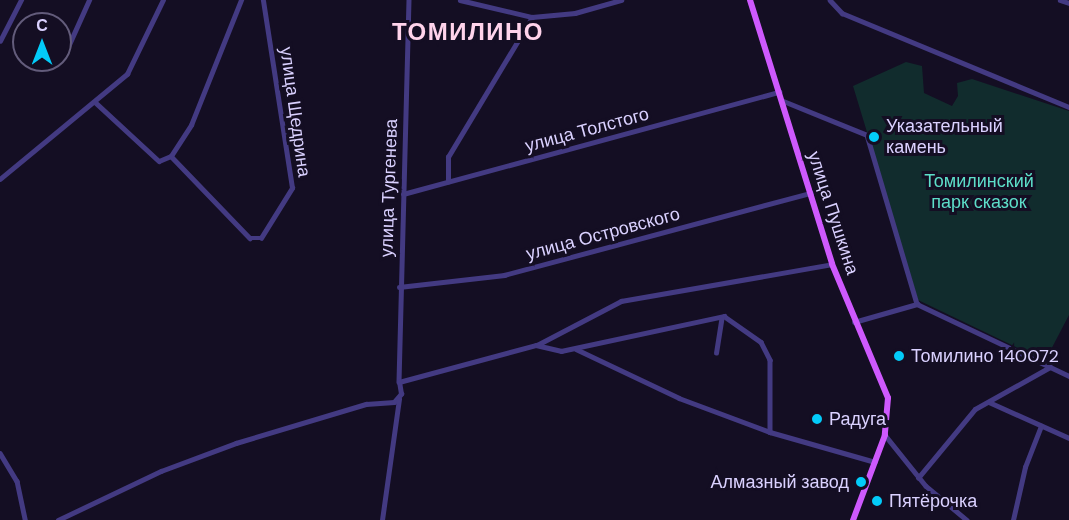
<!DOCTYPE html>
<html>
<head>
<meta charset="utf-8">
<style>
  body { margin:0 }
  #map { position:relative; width:1069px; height:520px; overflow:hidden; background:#140e23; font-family:"DM Sans",sans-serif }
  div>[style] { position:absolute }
  .green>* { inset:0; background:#112c2d }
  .minor>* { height:4.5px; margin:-2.25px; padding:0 2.25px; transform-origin:2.25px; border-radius:2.25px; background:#433a82 }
  .major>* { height:6px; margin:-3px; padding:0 3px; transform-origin:3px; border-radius:3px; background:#ce59fd }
  .dots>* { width:16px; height:16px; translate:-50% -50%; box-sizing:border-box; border:3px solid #140e23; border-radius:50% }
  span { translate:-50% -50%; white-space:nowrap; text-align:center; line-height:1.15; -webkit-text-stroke:6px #140e23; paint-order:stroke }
  .street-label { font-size:18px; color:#dad1ff }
  .poi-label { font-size:18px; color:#dad1ff }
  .left { translate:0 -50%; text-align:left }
  .right { translate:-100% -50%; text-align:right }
  .park-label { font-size:18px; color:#5ddec9 }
  .district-label { font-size:24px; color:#ffd3eb; font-weight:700; letter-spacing:1.5px }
  .north { position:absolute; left:12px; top:12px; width:60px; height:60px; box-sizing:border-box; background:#140e23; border:2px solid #635c7b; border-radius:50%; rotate:0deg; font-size:16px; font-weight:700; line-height:24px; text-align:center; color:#dad1ff }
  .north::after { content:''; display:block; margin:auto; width:21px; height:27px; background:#03cbf9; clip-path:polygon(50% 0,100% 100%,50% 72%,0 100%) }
</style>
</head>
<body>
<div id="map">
  <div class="green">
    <div style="clip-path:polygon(906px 62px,922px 66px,924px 93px,952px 106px,958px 96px,957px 83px,972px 79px,1069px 111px,1069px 315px,1045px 361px,918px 300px,853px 86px)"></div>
  </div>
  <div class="minor">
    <div style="left:409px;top:0;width:382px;rotate:91.5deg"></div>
    <div style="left:399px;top:382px;width:142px;rotate:-15.1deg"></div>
    <div style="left:536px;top:345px;width:26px;rotate:13deg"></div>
    <div style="left:561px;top:351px;width:167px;rotate:-12.1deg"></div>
    <div style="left:724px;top:316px;width:45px;rotate:35.1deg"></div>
    <div style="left:761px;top:342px;width:20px;rotate:63deg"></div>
    <div style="left:770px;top:360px;width:72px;rotate:90deg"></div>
    <div style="left:460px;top:0;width:74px;rotate:13.3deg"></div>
    <div style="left:532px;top:17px;width:43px;rotate:-5.3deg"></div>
    <div style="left:575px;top:13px;width:48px;rotate:-15.8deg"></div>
    <div style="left:830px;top:0;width:18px;rotate:47deg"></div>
    <div style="left:842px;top:13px;width:246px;rotate:22.5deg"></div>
    <div style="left:1060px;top:0;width:9px;rotate:18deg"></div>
    <div style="left:0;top:41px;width:46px;rotate:-62.9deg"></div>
    <div style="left:67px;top:49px;width:54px;rotate:-65.8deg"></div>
    <div style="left:781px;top:100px;width:93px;rotate:22.1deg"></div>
    <div style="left:867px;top:135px;width:176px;rotate:73.5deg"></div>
    <div style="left:917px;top:304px;width:168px;rotate:25.3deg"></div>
    <div style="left:95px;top:102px;width:87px;rotate:42.7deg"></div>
    <div style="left:159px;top:161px;width:13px;rotate:-23deg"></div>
    <div style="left:171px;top:156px;width:37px;rotate:-57deg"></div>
    <div style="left:191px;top:125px;width:135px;rotate:-68.2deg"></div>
    <div style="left:171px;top:156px;width:114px;rotate:46.1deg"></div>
    <div style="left:250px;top:238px;width:11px"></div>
    <div style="left:261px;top:238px;width:59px;rotate:-58.2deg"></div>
    <div style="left:292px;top:188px;width:190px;rotate:-98.8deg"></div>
    <div style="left:0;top:179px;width:165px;rotate:-39.6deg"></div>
    <div style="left:127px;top:74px;width:82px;rotate:-64.1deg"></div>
    <div style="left:448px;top:182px;width:25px;rotate:-90deg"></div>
    <div style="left:448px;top:157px;width:163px;rotate:-59deg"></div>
    <div style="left:403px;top:194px;width:390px;rotate:-15.2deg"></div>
    <div style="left:399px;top:287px;width:106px;rotate:-6.5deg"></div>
    <div style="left:504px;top:275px;width:318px;rotate:-15deg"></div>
    <div style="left:854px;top:322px;width:66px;rotate:-15.9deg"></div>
    <div style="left:537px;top:345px;width:95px;rotate:-27.6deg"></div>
    <div style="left:621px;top:301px;width:214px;rotate:-9.9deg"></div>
    <div style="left:576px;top:349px;width:114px;rotate:25.4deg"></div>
    <div style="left:679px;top:398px;width:97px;rotate:20.5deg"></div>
    <div style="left:770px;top:432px;width:109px;rotate:15.9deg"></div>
    <div style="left:716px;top:353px;width:36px;rotate:-81deg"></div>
    <div style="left:989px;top:402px;width:88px;rotate:24.2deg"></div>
    <div style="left:885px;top:435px;width:65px;rotate:51.2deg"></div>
    <div style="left:926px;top:486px;width:53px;rotate:39.7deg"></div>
    <div style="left:0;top:453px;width:33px;rotate:59deg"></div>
    <div style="left:17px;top:481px;width:40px;rotate:78deg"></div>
    <div style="left:918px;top:478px;width:89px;rotate:-50.4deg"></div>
    <div style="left:975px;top:409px;width:86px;rotate:-29.2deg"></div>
    <div style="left:58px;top:520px;width:114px;rotate:-25.4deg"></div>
    <div style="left:161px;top:471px;width:80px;rotate:-20.5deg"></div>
    <div style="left:236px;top:443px;width:136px;rotate:-16.7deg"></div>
    <div style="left:366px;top:404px;width:28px;rotate:-4deg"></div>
    <div style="left:394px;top:402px;width:11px;rotate:-49deg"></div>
    <div style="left:401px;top:394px;width:12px;rotate:-99deg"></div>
    <div style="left:382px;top:520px;width:122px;rotate:-82deg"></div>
    <div style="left:1013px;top:520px;width:54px;rotate:-77.2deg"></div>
    <div style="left:1025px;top:467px;width:44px;rotate:-68.7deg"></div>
  </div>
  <div class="major">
    <div style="left:750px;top:0;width:276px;rotate:72.7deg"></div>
    <div style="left:832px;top:264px;width:145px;rotate:67.3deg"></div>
    <div style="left:888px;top:398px;width:37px;rotate:95deg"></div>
    <div style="left:885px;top:435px;width:91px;rotate:110.6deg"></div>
  </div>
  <div class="dots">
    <div style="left:874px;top:137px;background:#03cbf9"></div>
    <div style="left:899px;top:356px;background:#03cbf9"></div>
    <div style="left:817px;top:419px;background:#03cbf9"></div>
    <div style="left:861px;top:482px;background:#03cbf9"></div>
    <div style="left:877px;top:501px;background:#03cbf9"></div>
  </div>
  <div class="street-label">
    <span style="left:295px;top:112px;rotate:82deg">улица Щедрина</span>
    <span style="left:587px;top:130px;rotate:-15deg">улица Толстого</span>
    <span style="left:389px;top:188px;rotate:-88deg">улица Тургенева</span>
    <span style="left:833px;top:213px;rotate:72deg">улица Пушкина</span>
    <span style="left:603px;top:234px;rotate:-15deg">улица Островского</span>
  </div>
  <div class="poi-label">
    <span class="left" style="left:886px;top:137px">Указательный<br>камень</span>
    <span class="left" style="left:911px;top:356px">Томилино 140072</span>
    <span class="left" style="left:829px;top:419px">Радуга</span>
    <span class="right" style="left:849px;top:482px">Алмазный завод</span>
    <span class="left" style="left:889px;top:501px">Пятёрочка</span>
  </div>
  <div class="park-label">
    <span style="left:979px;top:192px">Томилинский<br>парк сказок</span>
  </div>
  <div class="district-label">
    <span style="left:468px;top:32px">ТОМИЛИНО</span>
  </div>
  <div class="north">С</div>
</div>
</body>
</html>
